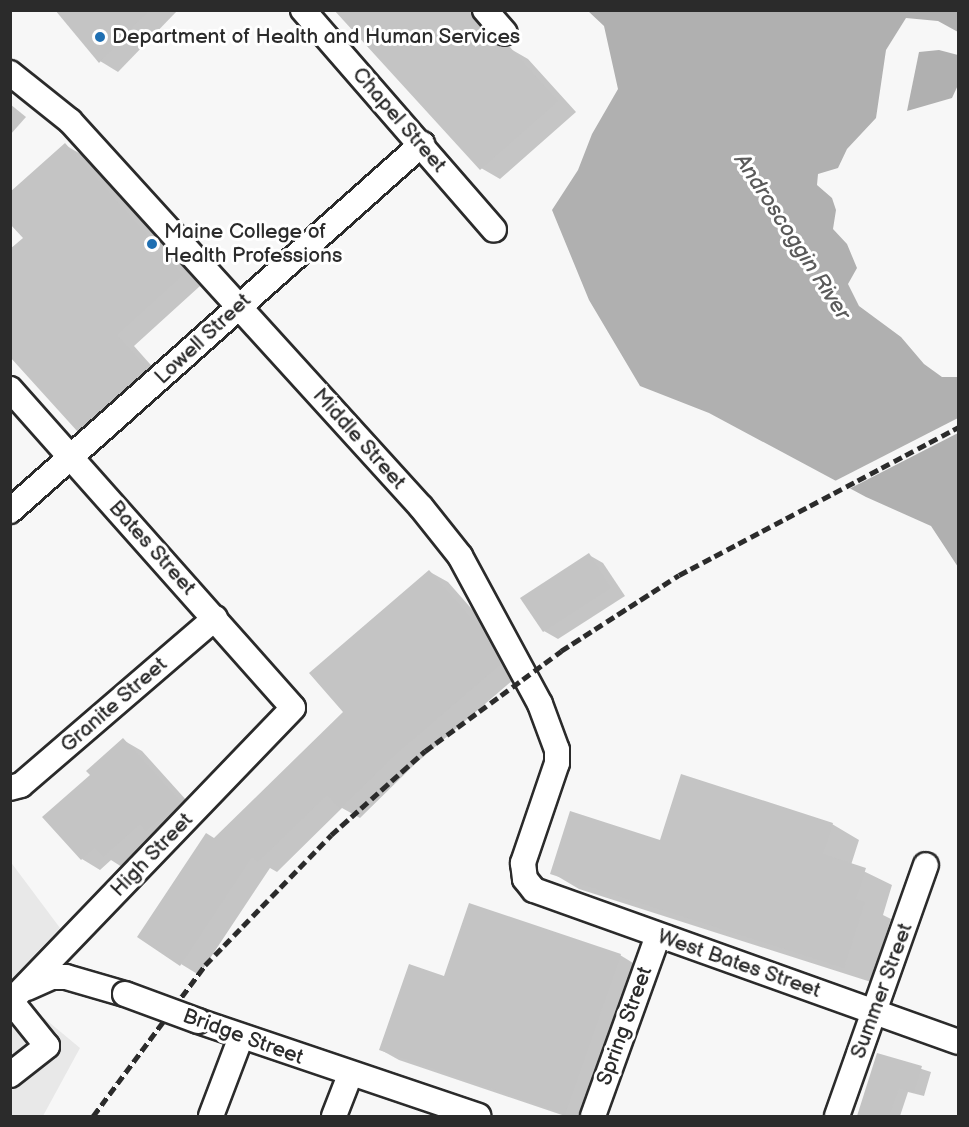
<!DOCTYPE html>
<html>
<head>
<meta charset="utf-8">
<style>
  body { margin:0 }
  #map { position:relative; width:969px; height:1127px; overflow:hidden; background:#f7f7f7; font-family:"Balsamiq Sans",sans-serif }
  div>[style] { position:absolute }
  .built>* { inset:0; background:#e8e8e8 }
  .water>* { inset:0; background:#b0b0b0 }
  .pier>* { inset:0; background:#f7f7f7 }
  .shadow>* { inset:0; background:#0003 }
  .building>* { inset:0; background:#c4c4c4 }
  .roads { filter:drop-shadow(2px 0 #2b2b2b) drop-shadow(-2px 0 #2b2b2b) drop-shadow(0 2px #2b2b2b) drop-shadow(0 -2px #2b2b2b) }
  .minor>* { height:24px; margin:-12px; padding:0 12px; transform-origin:12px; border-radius:12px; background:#fff }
  .rail>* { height:4.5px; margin-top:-2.25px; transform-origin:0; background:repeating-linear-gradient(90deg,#2b2b2b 0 9px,transparent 0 13.5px) }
  .bridges { filter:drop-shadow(2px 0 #2b2b2b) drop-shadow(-2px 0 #2b2b2b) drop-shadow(0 2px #2b2b2b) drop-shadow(0 -2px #2b2b2b) }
  .minor-bridge>* { height:24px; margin:-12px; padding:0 12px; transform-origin:12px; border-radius:12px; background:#fff }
  .dots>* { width:16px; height:16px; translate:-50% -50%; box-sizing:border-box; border:3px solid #fff; border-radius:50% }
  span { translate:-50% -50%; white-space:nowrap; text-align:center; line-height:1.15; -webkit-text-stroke:6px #fff; paint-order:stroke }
  .poi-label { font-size:21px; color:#2b2b2b }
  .left { translate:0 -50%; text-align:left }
  .street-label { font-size:21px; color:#2b2b2b }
  .water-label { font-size:22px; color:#5a5a5a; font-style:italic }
  .frame { position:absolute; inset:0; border:12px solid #2b2b2b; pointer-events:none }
</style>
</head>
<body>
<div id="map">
  <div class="built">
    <div style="clip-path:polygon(10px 861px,60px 928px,18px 972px,32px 1008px,80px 1048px,43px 1116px,11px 1116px)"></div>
  </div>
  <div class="water">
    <div style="clip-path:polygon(588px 11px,958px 11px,958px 32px,938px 21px,906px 18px,886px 50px,876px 118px,847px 149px,838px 168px,818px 174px,817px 185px,832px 198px,836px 210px,833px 229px,847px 244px,857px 268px,848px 284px,859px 306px,901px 337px,924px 364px,942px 377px,958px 377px,958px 567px,931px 526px,866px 497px,709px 413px,640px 386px,589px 300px,552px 210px,578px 170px,592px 134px,618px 89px,604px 26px)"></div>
    <div style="clip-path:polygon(939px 50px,958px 55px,958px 85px,952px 98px,907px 111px,919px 52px)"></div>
  </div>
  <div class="pier">
    <div style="clip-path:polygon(958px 418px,958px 433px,847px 490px,833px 482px)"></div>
  </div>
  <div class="shadow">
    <div style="clip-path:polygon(57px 10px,178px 10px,118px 72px,100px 61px)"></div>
    <div style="clip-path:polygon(336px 10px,484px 10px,492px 31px,507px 47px,528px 59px,576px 112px,500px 179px,481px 168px)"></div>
    <div style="clip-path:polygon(10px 104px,26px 117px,10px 135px)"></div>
    <div style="clip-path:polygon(65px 145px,84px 156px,200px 286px,134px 346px,165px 381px,97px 441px,79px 431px,25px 238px)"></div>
    <div style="clip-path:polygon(589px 555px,603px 563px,625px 596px,558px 639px,544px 631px)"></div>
    <div style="clip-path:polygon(430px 572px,448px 582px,506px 648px,520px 674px,415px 764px,360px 818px,342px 808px,277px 872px,270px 868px,199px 975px,181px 964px,215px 840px,345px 712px)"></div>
    <div style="clip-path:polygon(123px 740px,142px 751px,197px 812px,157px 835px,122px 867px,111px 860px,100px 870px,82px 859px,92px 775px)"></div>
    <div style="clip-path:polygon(832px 824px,859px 840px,851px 865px,892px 885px,883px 915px,891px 919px,871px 982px,579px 889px,552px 873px,661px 841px)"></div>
    <div style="clip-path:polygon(620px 955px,638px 966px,587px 1116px,565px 1116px,399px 1060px,381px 1050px,445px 978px)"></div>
    <div style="clip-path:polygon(878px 1055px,931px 1072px,924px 1096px,908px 1092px,900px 1116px,858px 1116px)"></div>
  </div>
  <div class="building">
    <div style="clip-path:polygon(55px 10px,149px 10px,99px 63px)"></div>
    <div style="clip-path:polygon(334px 10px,471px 10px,494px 42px,509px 46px,558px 101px,480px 170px)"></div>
    <div style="clip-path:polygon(65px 143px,183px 275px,117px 335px,148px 369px,78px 432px,10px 357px,10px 249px,23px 238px,10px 224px,10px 192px)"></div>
    <div style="clip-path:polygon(589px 553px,611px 588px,543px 632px,520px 598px)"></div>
    <div style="clip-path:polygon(429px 570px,487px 636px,502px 663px,396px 754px,340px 809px,327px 795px,258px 862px,252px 857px,180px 966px,137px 937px,206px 833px,214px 838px,343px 712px,309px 673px)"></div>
    <div style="clip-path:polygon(123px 738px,180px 801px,146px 831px,140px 824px,103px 857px,94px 848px,81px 860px,42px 817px,90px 775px,86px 771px)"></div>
    <div style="clip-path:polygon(681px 774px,833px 823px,823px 854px,866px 868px,856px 899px,865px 902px,844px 968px,550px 874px,570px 811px,660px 840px)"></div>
    <div style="clip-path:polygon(469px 903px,621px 954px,565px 1114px,379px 1050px,409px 964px,444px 976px)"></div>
    <div style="clip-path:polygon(877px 1053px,922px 1066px,914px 1092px,899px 1088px,889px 1116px,857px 1116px)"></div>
  </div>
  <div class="roads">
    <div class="minor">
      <div style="left:303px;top:10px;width:291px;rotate:49deg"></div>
      <div style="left:485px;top:10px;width:30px;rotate:49deg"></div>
      <div style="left:10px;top:73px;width:77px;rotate:38.7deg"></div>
      <div style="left:70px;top:121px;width:522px;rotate:47.72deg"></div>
      <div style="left:421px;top:507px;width:63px;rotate:51.5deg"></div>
      <div style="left:460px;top:556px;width:168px;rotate:61.6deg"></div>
      <div style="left:540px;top:704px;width:49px;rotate:69.7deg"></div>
      <div style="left:557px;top:750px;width:13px;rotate:90deg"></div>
      <div style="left:557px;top:763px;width:106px;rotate:108.8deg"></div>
      <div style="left:523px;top:863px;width:16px;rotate:83deg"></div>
      <div style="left:525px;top:879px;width:14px;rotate:51deg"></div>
      <div style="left:534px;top:890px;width:450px;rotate:19.7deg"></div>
      <div style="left:10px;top:389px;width:426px;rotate:48.4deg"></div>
      <div style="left:293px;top:708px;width:408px;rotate:133.9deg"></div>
      <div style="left:10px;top:511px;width:552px;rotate:-41.69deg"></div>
      <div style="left:10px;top:788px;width:11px;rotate:-15deg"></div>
      <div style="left:21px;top:785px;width:256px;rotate:-40.7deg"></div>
      <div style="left:27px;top:988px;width:27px;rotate:-24deg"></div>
      <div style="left:52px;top:977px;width:14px"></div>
      <div style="left:66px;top:977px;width:61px;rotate:16.1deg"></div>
      <div style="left:10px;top:1000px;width:59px;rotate:51.2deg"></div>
      <div style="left:47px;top:1046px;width:47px;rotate:141.9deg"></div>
      <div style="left:198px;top:1021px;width:296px;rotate:18.7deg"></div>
      <div style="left:211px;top:1116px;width:85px;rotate:-69.2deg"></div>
      <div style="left:334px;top:1116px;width:44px;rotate:-68.7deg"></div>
      <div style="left:593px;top:1116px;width:192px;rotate:-70.2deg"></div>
      <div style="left:837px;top:1116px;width:266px;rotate:-70.5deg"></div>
    </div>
  </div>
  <div class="rail">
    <div style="left:93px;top:1116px;width:188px;rotate:-53.4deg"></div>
    <div style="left:205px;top:965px;width:181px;rotate:-45.9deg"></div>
    <div style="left:331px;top:835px;width:126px;rotate:-41.8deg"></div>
    <div style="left:425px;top:751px;width:169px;rotate:-36.3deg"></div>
    <div style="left:561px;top:651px;width:140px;rotate:-32.8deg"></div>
    <div style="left:679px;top:575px;width:316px;rotate:-27.9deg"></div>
  </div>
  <div class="bridges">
    <div class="minor-bridge">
      <div style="left:125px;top:994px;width:78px;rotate:20.3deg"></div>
    </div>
  </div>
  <div class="dots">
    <div style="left:100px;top:37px;background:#1f6fb2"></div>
    <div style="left:152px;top:244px;background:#1f6fb2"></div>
  </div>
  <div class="poi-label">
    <span class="left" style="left:112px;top:37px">Department of Health and Human Services</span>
    <span class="left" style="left:164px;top:244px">Maine College of<br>Health Professions</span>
  </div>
  <div class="street-label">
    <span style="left:399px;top:120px;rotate:49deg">Chapel Street</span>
    <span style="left:203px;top:339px;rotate:-43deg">Lowell Street</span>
    <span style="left:359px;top:439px;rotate:48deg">Middle Street</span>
    <span style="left:152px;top:548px;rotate:48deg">Bates Street</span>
    <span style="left:114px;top:705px;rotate:-41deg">Granite Street</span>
    <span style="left:152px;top:855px;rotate:-46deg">High Street</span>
    <span style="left:739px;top:964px;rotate:19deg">West Bates Street</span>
    <span style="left:882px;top:991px;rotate:-70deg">Summer Street</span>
    <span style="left:625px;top:1026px;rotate:-70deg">Spring Street</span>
    <span style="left:243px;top:1037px;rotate:20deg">Bridge Street</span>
  </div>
  <div class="water-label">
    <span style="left:792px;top:237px;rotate:57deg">Androscoggin River</span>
  </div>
  <div class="frame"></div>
</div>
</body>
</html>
